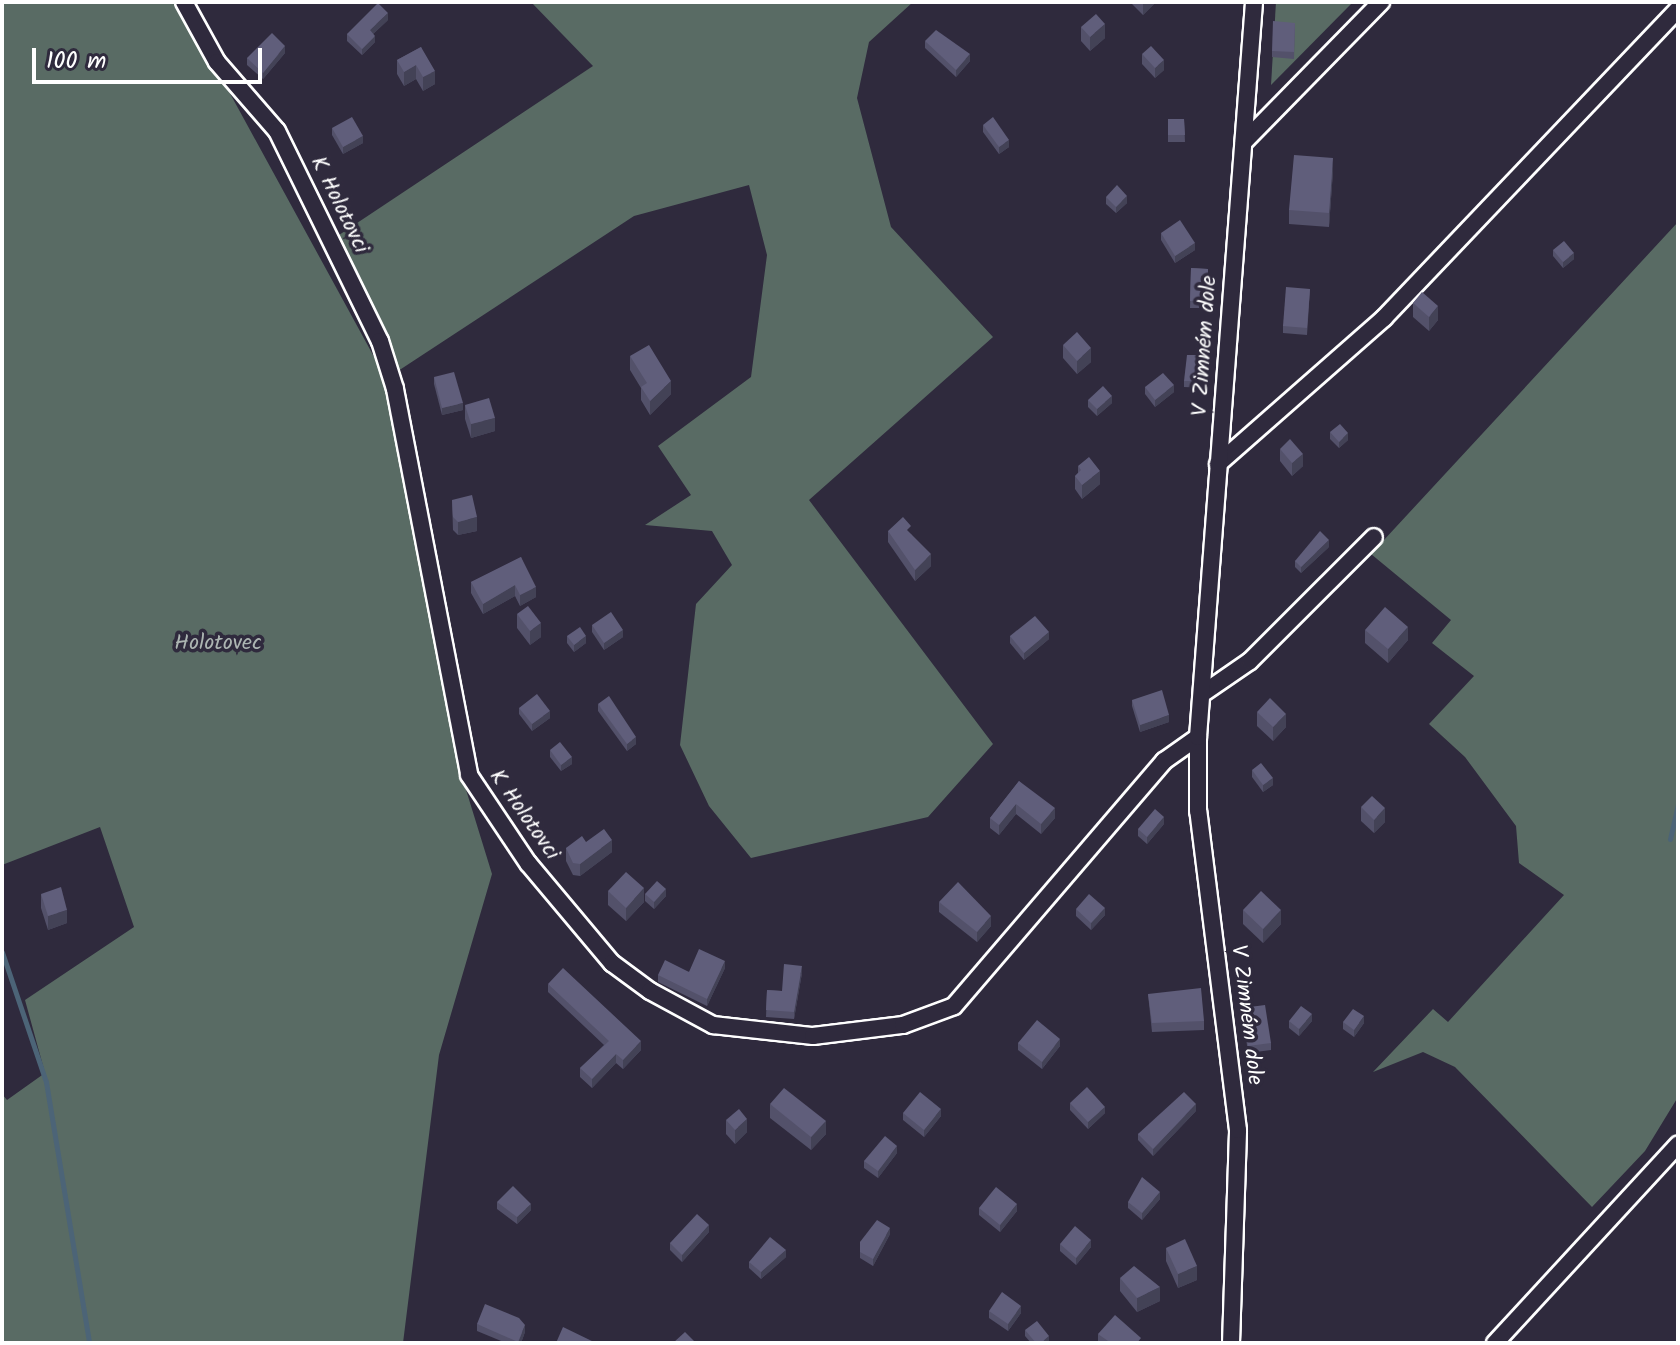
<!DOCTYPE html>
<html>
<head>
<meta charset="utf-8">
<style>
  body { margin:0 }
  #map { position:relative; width:1680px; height:1345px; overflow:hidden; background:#2f2a3d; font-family:Kalam,sans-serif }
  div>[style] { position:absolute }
  .green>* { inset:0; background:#596b64 }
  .stream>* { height:5px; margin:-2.5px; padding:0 2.5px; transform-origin:2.5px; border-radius:2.5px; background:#4c6477 }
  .roads { filter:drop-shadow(2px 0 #fff) drop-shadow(-2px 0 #fff) drop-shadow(0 2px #fff) drop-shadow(0 -2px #fff) }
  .minor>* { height:16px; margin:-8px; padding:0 8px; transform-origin:8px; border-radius:8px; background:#2f2a3d }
  .wall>* { inset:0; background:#53516a }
  .shaded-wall>* { inset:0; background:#434256 }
  .building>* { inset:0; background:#605e7b }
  span { translate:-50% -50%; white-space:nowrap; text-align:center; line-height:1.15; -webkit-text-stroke:7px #2f2a3d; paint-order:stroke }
  .street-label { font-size:22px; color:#fff }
  .park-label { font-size:22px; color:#acb5b2 }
  .frame { position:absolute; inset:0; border:4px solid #fff; pointer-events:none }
  .scale { position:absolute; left:32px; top:48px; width:230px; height:36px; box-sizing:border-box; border:4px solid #fff; border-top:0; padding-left:10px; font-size:24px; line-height:28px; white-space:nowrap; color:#fff; -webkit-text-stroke:6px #2f2a3d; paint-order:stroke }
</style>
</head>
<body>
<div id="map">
  <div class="green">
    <div style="clip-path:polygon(2px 2px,180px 2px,390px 386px,459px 767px,492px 874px,439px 1055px,403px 1343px,2px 1343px,2px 1094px,7px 1100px,45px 1073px,25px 1000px,134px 927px,100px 827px,2px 865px)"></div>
    <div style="clip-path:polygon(531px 2px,913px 2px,869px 42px,857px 98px,891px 227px,993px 337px,809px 500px,993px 744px,928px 817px,751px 858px,709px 806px,680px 745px,696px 604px,732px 565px,712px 531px,645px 525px,691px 495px,658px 446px,751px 377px,767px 255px,749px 185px,634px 216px,398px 371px,364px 301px,336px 237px,593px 66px)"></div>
    <div style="clip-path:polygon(1276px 2px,1353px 2px,1271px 85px)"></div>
    <div style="clip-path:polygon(1678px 222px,1678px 1097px,1645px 1151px,1592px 1207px,1455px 1067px,1423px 1052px,1373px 1072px,1433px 1009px,1448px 1022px,1564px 895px,1519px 863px,1516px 826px,1465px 757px,1429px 724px,1474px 676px,1432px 643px,1451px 620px,1371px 554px)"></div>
  </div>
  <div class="stream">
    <div style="left:1670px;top:839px;width:36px;rotate:-77deg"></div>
    <div style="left:2px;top:952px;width:137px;rotate:71.3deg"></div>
    <div style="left:46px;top:1082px;width:265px;rotate:80.6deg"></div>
  </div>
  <div class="roads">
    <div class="minor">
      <div style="left:184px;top:2px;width:68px;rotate:61.2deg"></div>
      <div style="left:217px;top:62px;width:91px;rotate:49deg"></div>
      <div style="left:277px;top:131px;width:234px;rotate:63.9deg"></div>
      <div style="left:380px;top:341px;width:50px;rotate:72.6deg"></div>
      <div style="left:395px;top:389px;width:393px;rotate:79.1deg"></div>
      <div style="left:469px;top:775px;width:106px;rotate:56.2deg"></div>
      <div style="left:528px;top:863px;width:131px;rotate:50deg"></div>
      <div style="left:612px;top:963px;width:47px;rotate:36.4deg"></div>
      <div style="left:650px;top:991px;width:72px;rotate:28.4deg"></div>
      <div style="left:713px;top:1025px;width:101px;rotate:6.3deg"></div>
      <div style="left:813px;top:1036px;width:91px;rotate:-7deg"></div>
      <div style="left:903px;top:1025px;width:54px;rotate:-20.4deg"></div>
      <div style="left:954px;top:1006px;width:323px;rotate:-49.4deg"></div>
      <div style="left:1164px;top:761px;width:42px;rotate:-35.2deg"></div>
      <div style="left:1244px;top:142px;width:196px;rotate:-45.6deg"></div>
      <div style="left:1218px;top:464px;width:221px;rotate:-41.3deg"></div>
      <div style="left:1384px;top:318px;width:427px;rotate:-46.4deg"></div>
      <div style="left:1202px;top:694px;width:58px;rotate:-34.5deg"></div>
      <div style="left:1250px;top:661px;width:175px;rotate:-45deg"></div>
      <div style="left:1231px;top:1343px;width:213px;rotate:-88.1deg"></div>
      <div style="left:1238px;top:1130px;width:321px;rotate:-97.1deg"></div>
      <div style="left:1198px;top:811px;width:74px;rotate:-90deg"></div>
      <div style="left:1198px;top:737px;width:737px;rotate:-85.64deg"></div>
      <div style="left:1495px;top:1343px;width:270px;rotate:-47.3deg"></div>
    </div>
  </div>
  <div class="wall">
    <div style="clip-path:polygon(1132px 2px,1156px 2px,1143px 15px,1132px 4px)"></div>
    <div style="clip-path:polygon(388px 20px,373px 34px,375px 42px,362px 55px,347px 41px,347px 34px)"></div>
    <div style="clip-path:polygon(1295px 23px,1294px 59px,1272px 57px,1272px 51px)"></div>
    <div style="clip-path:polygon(1081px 27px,1105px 38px,1090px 51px,1081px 41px)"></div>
    <div style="clip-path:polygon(925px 41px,970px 61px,956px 77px,925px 48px)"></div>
    <div style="clip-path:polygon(421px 47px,435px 84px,423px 91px,416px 79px,404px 86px,397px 74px,397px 60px)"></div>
    <div style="clip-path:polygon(285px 53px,263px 79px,247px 65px,247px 58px)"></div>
    <div style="clip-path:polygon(1142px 54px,1164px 70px,1155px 78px,1142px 64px)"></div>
    <div style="clip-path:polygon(1168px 119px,1184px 119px,1185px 142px,1168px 142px)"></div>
    <div style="clip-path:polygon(983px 125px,1009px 147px,999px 154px,983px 132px)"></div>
    <div style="clip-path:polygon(332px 128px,363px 143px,343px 154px,332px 135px)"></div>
    <div style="clip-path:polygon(1333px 171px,1329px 227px,1289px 224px,1289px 210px)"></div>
    <div style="clip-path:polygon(1106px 197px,1127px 203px,1116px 213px,1106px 204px)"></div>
    <div style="clip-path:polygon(1161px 233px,1195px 250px,1175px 263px,1161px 240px)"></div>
    <div style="clip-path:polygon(1553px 250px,1574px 259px,1563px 268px,1553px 256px)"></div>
    <div style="clip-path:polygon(1191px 268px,1208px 269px,1207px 308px,1190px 308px)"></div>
    <div style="clip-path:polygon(1310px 289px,1307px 335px,1283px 333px,1283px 326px)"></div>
    <div style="clip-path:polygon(1413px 303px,1438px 320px,1429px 331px,1413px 317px)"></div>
    <div style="clip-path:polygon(1063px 345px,1091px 362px,1077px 374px,1063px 358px)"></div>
    <div style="clip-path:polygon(630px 356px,671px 394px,650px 415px,641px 400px,641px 388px,630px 370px)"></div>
    <div style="clip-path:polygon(434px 377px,463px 410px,442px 415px,434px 384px)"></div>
    <div style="clip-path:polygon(1184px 381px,1205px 381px,1205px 388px,1184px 387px)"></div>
    <div style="clip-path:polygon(1145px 387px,1174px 392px,1155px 407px,1145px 394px)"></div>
    <div style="clip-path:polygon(1088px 400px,1112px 403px,1097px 416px,1088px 407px)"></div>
    <div style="clip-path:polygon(465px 405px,495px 431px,471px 438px,465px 419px)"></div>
    <div style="clip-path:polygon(1330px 432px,1348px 440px,1339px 448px,1330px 439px)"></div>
    <div style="clip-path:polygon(1280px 449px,1303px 466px,1292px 476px,1280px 461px)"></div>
    <div style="clip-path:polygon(1078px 466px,1100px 484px,1082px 499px,1075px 489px,1075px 476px,1078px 473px)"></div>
    <div style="clip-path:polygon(452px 500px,477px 531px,458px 535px,453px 530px)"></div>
    <div style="clip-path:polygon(888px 531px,911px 534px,931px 566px,915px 581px,888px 542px)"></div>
    <div style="clip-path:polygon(1329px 547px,1301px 573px,1295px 567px,1295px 561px)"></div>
    <div style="clip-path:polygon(521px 557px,536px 597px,520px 606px,515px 596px,483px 614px,471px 593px,471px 582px)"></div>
    <div style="clip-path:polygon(517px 614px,541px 637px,530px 645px,517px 628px)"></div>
    <div style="clip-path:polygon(592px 625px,623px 637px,604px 650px,592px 632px)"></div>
    <div style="clip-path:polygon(1365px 630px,1408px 640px,1388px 663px,1365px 643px)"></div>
    <div style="clip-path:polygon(567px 636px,586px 643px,574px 652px,567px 643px)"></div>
    <div style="clip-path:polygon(1010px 636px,1049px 639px,1024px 660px,1010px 643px)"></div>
    <div style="clip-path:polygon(1132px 700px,1169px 722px,1140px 732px,1132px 706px)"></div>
    <div style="clip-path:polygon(598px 704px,636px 744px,627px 751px,598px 711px)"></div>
    <div style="clip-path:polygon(519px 708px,550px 718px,532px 731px,519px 714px)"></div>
    <div style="clip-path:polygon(1257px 712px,1286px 727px,1273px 741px,1257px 726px)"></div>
    <div style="clip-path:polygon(550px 750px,572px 764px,561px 771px,550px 757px)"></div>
    <div style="clip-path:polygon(1252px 770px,1273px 785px,1263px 792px,1252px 777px)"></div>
    <div style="clip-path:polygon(1019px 781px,1055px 818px,1041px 834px,1016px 814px,999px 835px,990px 828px,990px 818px)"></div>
    <div style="clip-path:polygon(1361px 807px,1385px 822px,1374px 833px,1361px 821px)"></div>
    <div style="clip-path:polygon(1164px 824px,1147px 844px,1138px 836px,1138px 829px)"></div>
    <div style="clip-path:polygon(586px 842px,612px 852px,580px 876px,573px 875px,566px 861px,566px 848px)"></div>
    <div style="clip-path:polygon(608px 891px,644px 902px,626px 921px,608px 905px)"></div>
    <div style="clip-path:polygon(41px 894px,67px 923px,48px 930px,41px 908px)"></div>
    <div style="clip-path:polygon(645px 894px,666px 896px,654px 909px,645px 901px)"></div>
    <div style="clip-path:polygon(939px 902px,991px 926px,977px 942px,939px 912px)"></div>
    <div style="clip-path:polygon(1076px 909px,1105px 915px,1091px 930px,1076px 916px)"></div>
    <div style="clip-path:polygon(1243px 910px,1281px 924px,1263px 943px,1243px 924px)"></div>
    <div style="clip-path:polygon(725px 968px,707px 1006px,658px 982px,658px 975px)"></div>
    <div style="clip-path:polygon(802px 973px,794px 1019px,766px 1017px,767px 990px,782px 991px)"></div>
    <div style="clip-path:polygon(548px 984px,641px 1050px,623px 1069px,616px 1063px,592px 1088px,580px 1077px,580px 1068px,604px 1045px,548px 992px)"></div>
    <div style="clip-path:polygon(1148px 994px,1204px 1021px,1204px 1030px,1152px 1032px)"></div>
    <div style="clip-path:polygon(1242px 1008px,1271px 1043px,1271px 1050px,1248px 1053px)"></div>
    <div style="clip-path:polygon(1289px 1021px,1312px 1021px,1299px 1036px,1289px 1028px)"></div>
    <div style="clip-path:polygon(1343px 1022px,1364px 1023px,1354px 1037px,1343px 1029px)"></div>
    <div style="clip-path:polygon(1018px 1043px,1060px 1046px,1042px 1069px,1018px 1050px)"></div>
    <div style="clip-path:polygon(1070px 1103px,1105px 1113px,1088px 1129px,1070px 1110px)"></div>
    <div style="clip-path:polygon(770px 1104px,826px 1134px,811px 1150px,770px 1118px)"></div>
    <div style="clip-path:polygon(1196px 1111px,1153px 1156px,1138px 1140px,1138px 1134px)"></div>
    <div style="clip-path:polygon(903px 1113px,941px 1116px,924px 1137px,903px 1120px)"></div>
    <div style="clip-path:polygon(726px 1120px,747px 1132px,735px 1144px,726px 1134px)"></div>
    <div style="clip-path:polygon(897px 1153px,878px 1178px,864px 1168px,864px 1161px)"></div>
    <div style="clip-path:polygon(1160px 1199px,1142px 1220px,1128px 1208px,1128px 1202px)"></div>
    <div style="clip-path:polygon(497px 1202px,531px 1210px,517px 1224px,497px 1209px)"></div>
    <div style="clip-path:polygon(979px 1208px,1017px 1211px,1000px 1232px,979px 1215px)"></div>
    <div style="clip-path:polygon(709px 1232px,682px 1262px,670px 1250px,670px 1243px)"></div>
    <div style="clip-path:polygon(890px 1234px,873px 1266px,860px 1258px,860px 1242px)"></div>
    <div style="clip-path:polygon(1060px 1244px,1091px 1247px,1076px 1265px,1060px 1251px)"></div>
    <div style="clip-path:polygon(1166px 1248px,1197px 1280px,1178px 1288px,1166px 1261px)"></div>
    <div style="clip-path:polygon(786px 1257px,761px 1279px,749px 1268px,749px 1262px)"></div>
    <div style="clip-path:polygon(1120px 1278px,1160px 1301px,1137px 1312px,1120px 1291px)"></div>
    <div style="clip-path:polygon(989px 1311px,1021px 1313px,1008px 1331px,989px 1318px)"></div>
    <div style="clip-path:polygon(477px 1324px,525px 1332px,521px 1343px,506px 1343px,477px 1331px)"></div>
    <div style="clip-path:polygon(1025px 1330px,1049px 1343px,1031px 1343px,1025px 1336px)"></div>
    <div style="clip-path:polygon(1098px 1334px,1141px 1343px,1101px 1343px,1098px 1341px)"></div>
  </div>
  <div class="shaded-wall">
    <div style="clip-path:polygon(1143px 2px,1156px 2px,1143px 15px)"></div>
    <div style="clip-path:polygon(388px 13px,388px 20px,370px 37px,370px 30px)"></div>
    <div style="clip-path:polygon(1105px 24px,1105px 38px,1090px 51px,1090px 37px)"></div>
    <div style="clip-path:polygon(375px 36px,375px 42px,362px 55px,362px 49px)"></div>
    <div style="clip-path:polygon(285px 46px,285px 53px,263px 79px,263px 73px)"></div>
    <div style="clip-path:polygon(970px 54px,970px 61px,956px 77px,956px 70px)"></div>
    <div style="clip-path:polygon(1164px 60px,1164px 70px,1155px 78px,1155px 68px)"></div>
    <div style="clip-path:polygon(416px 65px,416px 79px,404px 86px,404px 72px)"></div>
    <div style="clip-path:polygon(435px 71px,435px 84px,423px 91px,423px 77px)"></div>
    <div style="clip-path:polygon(363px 136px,363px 143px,343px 154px,343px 147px)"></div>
    <div style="clip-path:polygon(1009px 140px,1009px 147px,999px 154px,999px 147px)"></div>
    <div style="clip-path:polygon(1333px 158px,1333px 171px,1329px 227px,1329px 213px)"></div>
    <div style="clip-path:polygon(1127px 196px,1127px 203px,1116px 213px,1116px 207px)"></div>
    <div style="clip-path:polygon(1195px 243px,1195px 250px,1175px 263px,1175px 256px)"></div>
    <div style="clip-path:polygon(1574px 253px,1574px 259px,1563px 268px,1563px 262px)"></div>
    <div style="clip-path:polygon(1438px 306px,1438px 320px,1429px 331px,1429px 317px)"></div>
    <div style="clip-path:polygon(1091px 348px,1091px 362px,1077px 374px,1077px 361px)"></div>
    <div style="clip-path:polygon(671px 381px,671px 394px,650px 415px,650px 401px)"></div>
    <div style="clip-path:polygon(1174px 385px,1174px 392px,1155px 407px,1155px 400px)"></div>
    <div style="clip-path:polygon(1112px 396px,1112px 403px,1097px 416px,1097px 409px)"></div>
    <div style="clip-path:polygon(463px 403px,463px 410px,442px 415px,442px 408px)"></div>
    <div style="clip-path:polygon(495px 418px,495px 431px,471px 438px,471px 424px)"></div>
    <div style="clip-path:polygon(1348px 433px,1348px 440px,1339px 448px,1339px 442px)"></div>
    <div style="clip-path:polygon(1303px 454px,1303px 466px,1292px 476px,1292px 463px)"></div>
    <div style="clip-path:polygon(1100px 471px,1100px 484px,1082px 499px,1082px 485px)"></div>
    <div style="clip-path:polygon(477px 517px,477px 531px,458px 535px,458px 522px)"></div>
    <div style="clip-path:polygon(1329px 540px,1329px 547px,1301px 573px,1301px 567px)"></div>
    <div style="clip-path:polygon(931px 554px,931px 566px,915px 581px,915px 570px)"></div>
    <div style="clip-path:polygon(515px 585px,515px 596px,483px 614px,483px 604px)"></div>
    <div style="clip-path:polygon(536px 587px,536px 597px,520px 606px,520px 595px)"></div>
    <div style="clip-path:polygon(541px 623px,541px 637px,530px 645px,530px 631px)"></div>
    <div style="clip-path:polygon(1408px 627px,1408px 640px,1388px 663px,1388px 649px)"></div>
    <div style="clip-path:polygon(623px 630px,623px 637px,604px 650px,604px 643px)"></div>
    <div style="clip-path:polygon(1049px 632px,1049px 639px,1024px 660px,1024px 653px)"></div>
    <div style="clip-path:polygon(586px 636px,586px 643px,574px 652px,574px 645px)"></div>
    <div style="clip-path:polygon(550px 711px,550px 718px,532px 731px,532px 724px)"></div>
    <div style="clip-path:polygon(1286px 714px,1286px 727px,1273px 741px,1273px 727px)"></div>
    <div style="clip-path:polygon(1169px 715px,1169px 722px,1140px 732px,1140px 725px)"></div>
    <div style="clip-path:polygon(636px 737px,636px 744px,627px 751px,627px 744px)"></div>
    <div style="clip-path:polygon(572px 757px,572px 764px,561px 771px,561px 765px)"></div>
    <div style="clip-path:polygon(1273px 778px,1273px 785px,1263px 792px,1263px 785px)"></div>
    <div style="clip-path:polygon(1016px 804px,1016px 814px,999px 835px,999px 825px)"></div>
    <div style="clip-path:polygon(1055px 808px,1055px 818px,1041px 834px,1041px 824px)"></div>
    <div style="clip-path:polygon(1385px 808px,1385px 822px,1374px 833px,1374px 820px)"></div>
    <div style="clip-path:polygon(1164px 817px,1164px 824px,1147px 844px,1147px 837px)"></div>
    <div style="clip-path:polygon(612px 840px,612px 852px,580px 876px,580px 864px)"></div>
    <div style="clip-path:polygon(644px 888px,644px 902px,626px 921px,626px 908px)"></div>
    <div style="clip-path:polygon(666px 889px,666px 896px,654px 909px,654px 902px)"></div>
    <div style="clip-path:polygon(1105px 908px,1105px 915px,1091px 930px,1091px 923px)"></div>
    <div style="clip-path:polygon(67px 910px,67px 923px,48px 930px,48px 916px)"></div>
    <div style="clip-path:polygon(1281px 910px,1281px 924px,1263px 943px,1263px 929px)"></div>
    <div style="clip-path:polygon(991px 916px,991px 926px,977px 942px,977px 932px)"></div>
    <div style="clip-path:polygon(725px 961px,725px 968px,707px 1006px,707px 999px)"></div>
    <div style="clip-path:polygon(802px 966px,802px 973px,794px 1019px,794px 1012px)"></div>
    <div style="clip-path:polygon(1312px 1014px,1312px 1021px,1299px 1036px,1299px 1029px)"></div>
    <div style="clip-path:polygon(1364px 1016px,1364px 1023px,1354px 1037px,1354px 1030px)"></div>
    <div style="clip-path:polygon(1060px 1039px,1060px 1046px,1042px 1069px,1042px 1062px)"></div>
    <div style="clip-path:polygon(641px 1041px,641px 1050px,623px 1069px,623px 1060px)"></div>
    <div style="clip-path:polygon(616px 1054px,616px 1063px,592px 1088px,592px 1079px)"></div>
    <div style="clip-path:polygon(1196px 1104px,1196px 1111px,1153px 1156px,1153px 1149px)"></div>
    <div style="clip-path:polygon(1105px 1107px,1105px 1113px,1088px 1129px,1088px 1122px)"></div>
    <div style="clip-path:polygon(941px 1109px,941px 1116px,924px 1137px,924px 1130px)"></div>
    <div style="clip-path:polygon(747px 1119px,747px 1132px,735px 1144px,735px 1130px)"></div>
    <div style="clip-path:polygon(826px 1121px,826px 1134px,811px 1150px,811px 1137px)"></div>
    <div style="clip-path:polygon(897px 1146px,897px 1153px,878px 1178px,878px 1171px)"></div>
    <div style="clip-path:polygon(1160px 1192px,1160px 1199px,1142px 1220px,1142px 1213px)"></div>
    <div style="clip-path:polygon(531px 1204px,531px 1210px,517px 1224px,517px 1217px)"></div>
    <div style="clip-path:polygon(1017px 1204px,1017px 1211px,1000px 1232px,1000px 1225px)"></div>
    <div style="clip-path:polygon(709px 1225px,709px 1232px,682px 1262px,682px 1255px)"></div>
    <div style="clip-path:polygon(890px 1228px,890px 1234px,873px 1266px,873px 1259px)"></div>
    <div style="clip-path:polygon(1091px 1240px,1091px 1247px,1076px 1265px,1076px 1258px)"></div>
    <div style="clip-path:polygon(786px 1250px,786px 1257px,761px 1279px,761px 1272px)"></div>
    <div style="clip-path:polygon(1197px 1266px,1197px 1280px,1178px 1288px,1178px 1274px)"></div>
    <div style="clip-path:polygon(1160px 1287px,1160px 1301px,1137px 1312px,1137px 1298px)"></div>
    <div style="clip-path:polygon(1021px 1306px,1021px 1313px,1008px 1331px,1008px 1324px)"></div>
    <div style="clip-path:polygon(525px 1325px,525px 1332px,521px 1343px,518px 1343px)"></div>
    <div style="clip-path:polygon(1049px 1336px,1049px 1343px,1041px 1343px)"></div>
  </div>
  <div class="building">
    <div style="clip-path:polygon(378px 3px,388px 13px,370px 30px,375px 36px,362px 49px,347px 34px)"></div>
    <div style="clip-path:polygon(1096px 14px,1105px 24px,1090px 37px,1081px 27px)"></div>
    <div style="clip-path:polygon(1273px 21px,1295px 23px,1294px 52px,1272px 51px)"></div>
    <div style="clip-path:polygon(936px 30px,970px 54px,956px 70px,925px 41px)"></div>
    <div style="clip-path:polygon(272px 33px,285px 46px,263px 73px,247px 58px)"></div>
    <div style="clip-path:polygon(1151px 46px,1164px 60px,1155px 68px,1142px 54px)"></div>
    <div style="clip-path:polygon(421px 47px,435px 71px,423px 77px,416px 65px,404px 72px,397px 60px)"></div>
    <div style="clip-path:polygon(352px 117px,363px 136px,343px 147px,332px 128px)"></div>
    <div style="clip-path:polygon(993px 117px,1009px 140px,999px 147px,983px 125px)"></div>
    <div style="clip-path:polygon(1168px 119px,1184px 119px,1185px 135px,1168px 135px)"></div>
    <div style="clip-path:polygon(1294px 155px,1333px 158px,1329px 213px,1289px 210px)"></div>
    <div style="clip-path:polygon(1117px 185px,1127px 196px,1116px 207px,1106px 197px)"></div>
    <div style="clip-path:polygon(1180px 220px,1195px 243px,1175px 256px,1161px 233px)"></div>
    <div style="clip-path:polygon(1564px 241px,1574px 253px,1563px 262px,1553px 250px)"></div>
    <div style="clip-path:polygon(1191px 268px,1208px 269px,1207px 301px,1190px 301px)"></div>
    <div style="clip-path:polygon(1286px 287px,1310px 289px,1307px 328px,1283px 326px)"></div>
    <div style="clip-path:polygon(1422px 292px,1438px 306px,1429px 317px,1413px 303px)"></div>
    <div style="clip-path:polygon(1077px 332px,1091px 348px,1077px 361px,1063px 345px)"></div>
    <div style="clip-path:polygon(649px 345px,671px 381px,650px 401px,641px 387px,647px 383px,630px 356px)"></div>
    <div style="clip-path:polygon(1187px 355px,1202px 355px,1205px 381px,1184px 381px)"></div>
    <div style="clip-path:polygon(454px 372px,463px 403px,442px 408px,434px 377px)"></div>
    <div style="clip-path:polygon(1163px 373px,1174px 385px,1155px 400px,1145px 387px)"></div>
    <div style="clip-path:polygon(1103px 386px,1112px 396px,1097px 409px,1088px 400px)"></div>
    <div style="clip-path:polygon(489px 398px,495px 418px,471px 424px,465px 405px)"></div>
    <div style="clip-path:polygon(1340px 424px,1348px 433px,1339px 442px,1330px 432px)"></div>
    <div style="clip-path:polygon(1290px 439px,1303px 454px,1292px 463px,1280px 449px)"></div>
    <div style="clip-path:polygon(1089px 457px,1100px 471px,1082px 485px,1075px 476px,1081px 470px,1078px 466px)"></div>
    <div style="clip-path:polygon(472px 495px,477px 517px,458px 522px,453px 517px,452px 500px)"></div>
    <div style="clip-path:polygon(903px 517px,911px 526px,907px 530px,931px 554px,915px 570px,888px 531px)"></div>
    <div style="clip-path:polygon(1320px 531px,1329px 540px,1301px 567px,1295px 561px)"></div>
    <div style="clip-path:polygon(521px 557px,536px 587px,520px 595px,515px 585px,483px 604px,471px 582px)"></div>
    <div style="clip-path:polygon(528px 606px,541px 623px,530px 631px,517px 614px)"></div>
    <div style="clip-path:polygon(1385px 607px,1408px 627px,1388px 649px,1365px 630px)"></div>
    <div style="clip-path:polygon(611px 612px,623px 630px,604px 643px,592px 625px)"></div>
    <div style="clip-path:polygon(1035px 616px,1049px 632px,1024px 653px,1010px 636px)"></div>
    <div style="clip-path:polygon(580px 627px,586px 636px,574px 645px,567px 636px)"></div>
    <div style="clip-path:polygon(1162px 690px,1169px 715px,1140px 725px,1132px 700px)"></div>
    <div style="clip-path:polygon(537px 694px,550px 711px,532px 724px,519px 708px)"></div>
    <div style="clip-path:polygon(609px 696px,636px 737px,627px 744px,598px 704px)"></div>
    <div style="clip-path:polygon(1270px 698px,1286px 714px,1273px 727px,1257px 712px)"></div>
    <div style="clip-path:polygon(560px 742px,572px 757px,561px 765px,550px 750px)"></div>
    <div style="clip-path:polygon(1261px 763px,1273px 778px,1263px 785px,1252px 770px)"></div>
    <div style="clip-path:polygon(1019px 781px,1055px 808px,1041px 824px,1016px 804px,999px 825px,990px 818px)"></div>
    <div style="clip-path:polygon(1372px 796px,1385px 808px,1374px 820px,1361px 807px)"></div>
    <div style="clip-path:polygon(1155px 809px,1164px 817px,1147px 837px,1138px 829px)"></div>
    <div style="clip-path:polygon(604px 829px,612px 840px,580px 864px,573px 863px,566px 848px,582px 836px,586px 842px)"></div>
    <div style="clip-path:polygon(626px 872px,644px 888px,626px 908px,608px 891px)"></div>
    <div style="clip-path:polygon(657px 881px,666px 889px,654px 902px,645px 894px)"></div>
    <div style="clip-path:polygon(958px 882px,991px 916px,977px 932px,939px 902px)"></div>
    <div style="clip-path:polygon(61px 887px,67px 910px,48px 916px,41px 894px)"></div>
    <div style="clip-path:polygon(1261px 891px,1281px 910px,1263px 929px,1243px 910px)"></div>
    <div style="clip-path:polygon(1089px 894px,1105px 908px,1091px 923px,1076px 909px)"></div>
    <div style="clip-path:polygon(699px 949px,725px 961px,707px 999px,658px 975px,665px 960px,689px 972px)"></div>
    <div style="clip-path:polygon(784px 964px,802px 966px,794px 1012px,766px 1010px,767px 990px,782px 991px)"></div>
    <div style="clip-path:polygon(563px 968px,641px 1041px,623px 1060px,616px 1054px,592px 1079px,580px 1068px,609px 1041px,548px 984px)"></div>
    <div style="clip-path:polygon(1201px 988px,1204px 1021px,1152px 1023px,1148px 994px)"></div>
    <div style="clip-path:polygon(1265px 1005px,1271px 1043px,1248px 1046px,1242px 1008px)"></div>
    <div style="clip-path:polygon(1301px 1006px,1312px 1014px,1299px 1029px,1289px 1021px)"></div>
    <div style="clip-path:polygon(1353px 1009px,1364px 1016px,1354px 1030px,1343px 1022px)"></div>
    <div style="clip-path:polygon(1037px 1020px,1060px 1039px,1042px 1062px,1018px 1043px)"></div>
    <div style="clip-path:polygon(1087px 1087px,1105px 1107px,1088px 1122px,1070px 1103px)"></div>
    <div style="clip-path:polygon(784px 1088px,826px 1121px,811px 1137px,770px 1104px)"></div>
    <div style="clip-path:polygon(920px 1092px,941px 1109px,924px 1130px,903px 1113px)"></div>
    <div style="clip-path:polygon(1184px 1092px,1196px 1104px,1153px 1149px,1138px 1134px)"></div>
    <div style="clip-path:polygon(739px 1109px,747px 1119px,735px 1130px,726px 1120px)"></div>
    <div style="clip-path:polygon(885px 1136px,897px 1146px,878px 1171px,864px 1161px)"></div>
    <div style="clip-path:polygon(1142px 1177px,1160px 1192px,1142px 1213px,1128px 1202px)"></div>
    <div style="clip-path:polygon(513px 1186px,531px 1204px,517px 1217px,497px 1202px)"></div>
    <div style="clip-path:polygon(996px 1187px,1017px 1204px,1000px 1225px,979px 1208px)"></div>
    <div style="clip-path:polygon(697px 1214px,709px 1225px,682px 1255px,670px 1243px)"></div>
    <div style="clip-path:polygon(877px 1220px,890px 1228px,873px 1259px,860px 1252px,860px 1242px)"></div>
    <div style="clip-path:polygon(1075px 1226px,1091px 1240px,1076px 1258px,1060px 1244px)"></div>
    <div style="clip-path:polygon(770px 1237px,786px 1250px,761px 1272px,749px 1262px)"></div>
    <div style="clip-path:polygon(1185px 1239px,1197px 1266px,1178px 1274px,1166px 1248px)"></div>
    <div style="clip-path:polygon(1134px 1266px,1160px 1287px,1137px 1298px,1120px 1278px)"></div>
    <div style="clip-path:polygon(1002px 1292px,1021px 1306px,1008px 1324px,989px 1311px)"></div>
    <div style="clip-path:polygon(485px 1304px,519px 1318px,525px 1325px,518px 1342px,477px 1324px)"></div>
    <div style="clip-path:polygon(1115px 1315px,1141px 1338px,1137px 1343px,1111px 1343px,1098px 1334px)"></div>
    <div style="clip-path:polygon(1037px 1321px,1049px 1336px,1041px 1343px,1036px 1343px,1025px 1330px)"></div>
    <div style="clip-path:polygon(563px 1327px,596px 1343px,556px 1343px)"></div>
    <div style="clip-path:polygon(685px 1332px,696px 1343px,673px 1343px)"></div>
  </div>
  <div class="street-label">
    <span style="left:339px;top:205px;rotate:64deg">K Holotovci</span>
    <span style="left:1205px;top:346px;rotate:-86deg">V Zimném dole</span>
    <span style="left:524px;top:815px;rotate:55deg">K Holotovci</span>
    <span style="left:1246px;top:1015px;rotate:83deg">V Zimném dole</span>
  </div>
  <div class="park-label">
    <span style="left:218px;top:644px">Holotovec</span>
  </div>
  <div class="frame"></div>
  <div class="scale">100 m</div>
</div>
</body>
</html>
